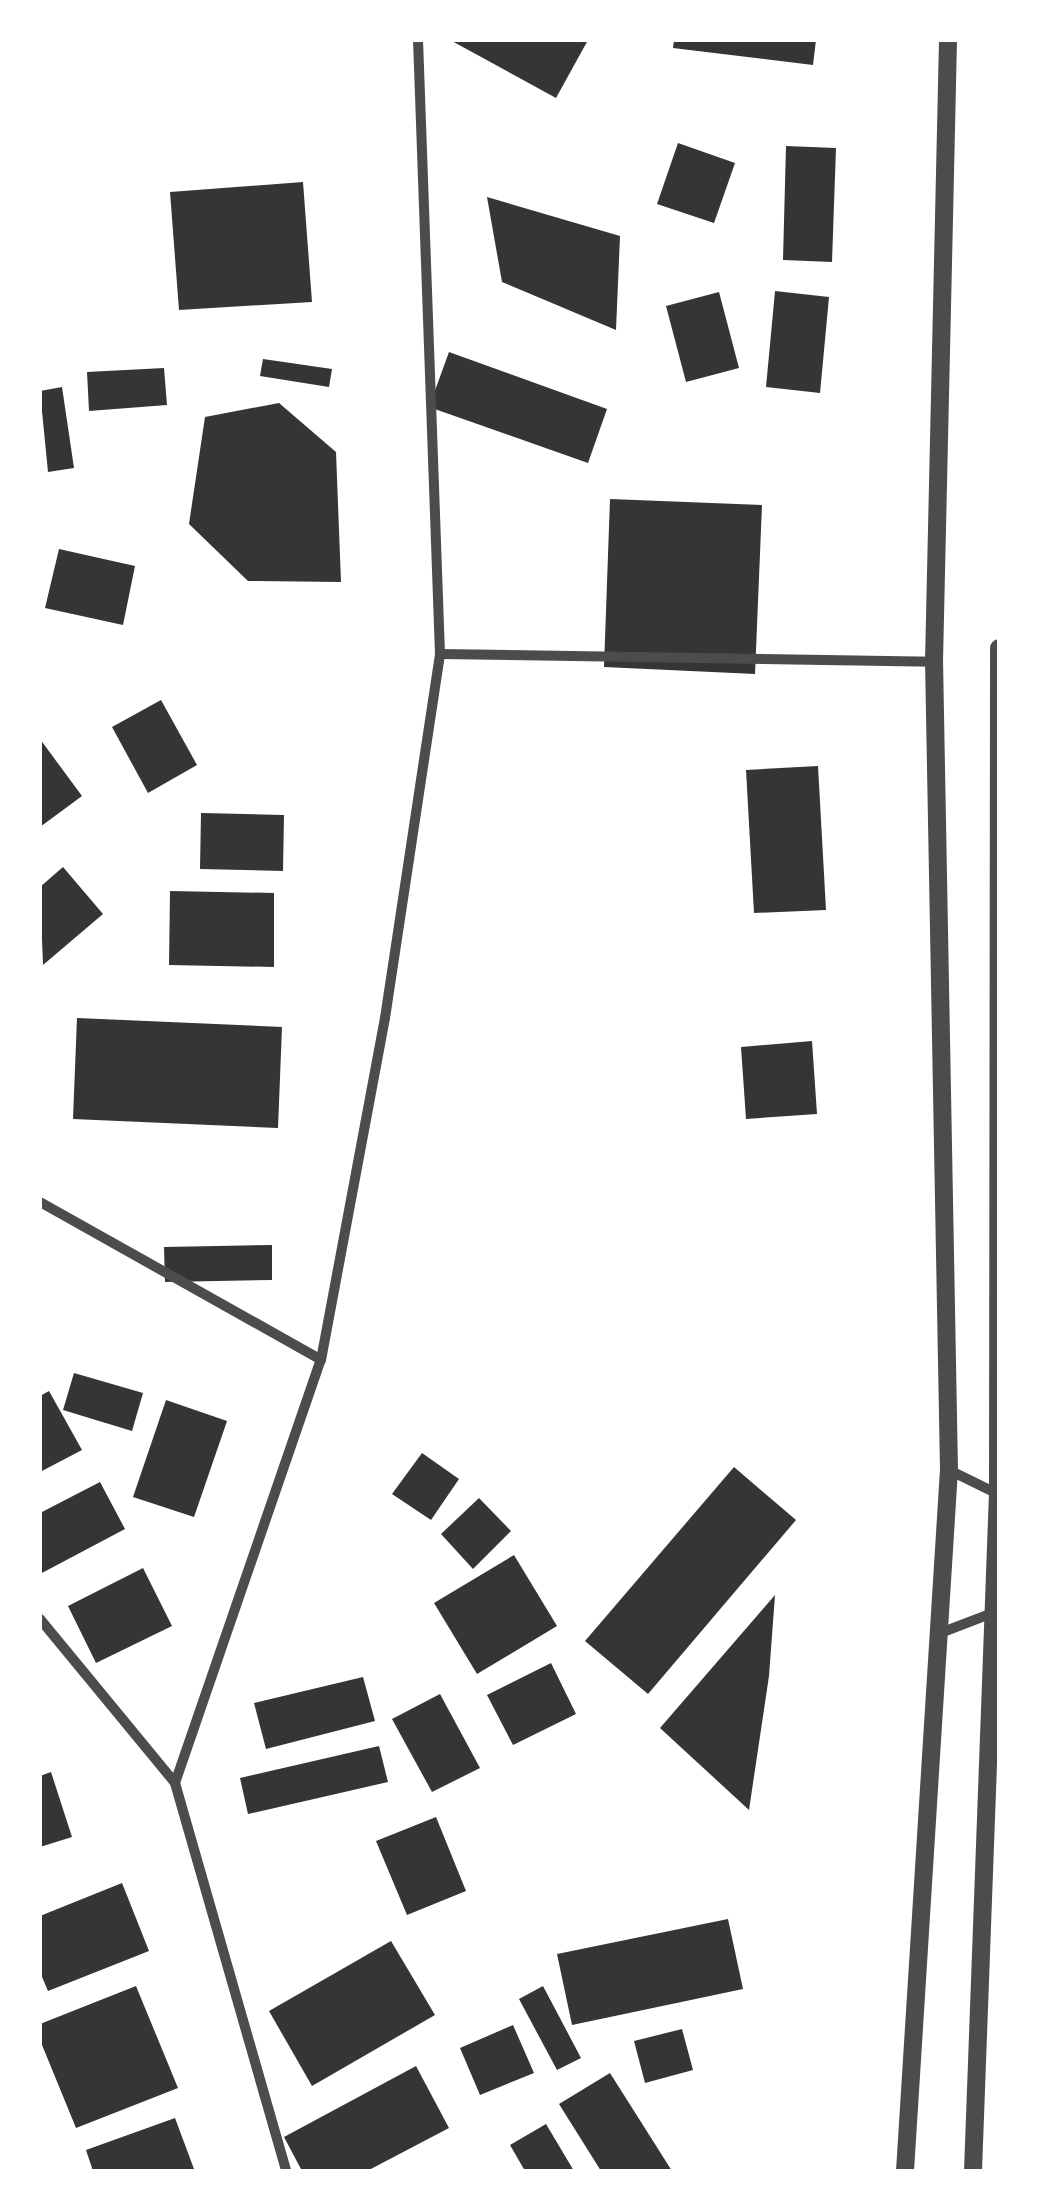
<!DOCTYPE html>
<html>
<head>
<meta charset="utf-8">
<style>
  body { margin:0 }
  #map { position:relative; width:1039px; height:2211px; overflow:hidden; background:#fff; font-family:"IBM Plex Serif",serif }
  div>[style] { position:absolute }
  .building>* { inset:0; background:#353535 }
  .minor>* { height:10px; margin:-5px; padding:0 5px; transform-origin:5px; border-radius:5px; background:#4c4c4c }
  .tertiary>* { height:18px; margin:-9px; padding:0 9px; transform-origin:9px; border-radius:9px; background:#4c4c4c }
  span { translate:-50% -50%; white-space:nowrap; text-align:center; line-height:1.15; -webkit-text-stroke:10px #fff; paint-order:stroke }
  .frame { position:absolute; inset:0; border:42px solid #fff; pointer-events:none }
</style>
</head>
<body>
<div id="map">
  <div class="building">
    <div style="clip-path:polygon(450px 40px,588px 40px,556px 98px)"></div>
    <div style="clip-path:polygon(674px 40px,816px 40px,813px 65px,673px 48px)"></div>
    <div style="clip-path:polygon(678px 143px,735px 163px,714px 223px,657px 204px)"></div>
    <div style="clip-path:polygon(786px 146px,836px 148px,832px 262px,783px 260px)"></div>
    <div style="clip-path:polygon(303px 182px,312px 302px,179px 310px,170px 192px)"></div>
    <div style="clip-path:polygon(487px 197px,620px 236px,616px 330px,502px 282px)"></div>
    <div style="clip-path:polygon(775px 291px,829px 297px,820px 393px,766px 387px)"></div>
    <div style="clip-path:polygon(719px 292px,739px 368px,686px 382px,666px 306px)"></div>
    <div style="clip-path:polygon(449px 352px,607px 409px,588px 463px,429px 407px)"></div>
    <div style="clip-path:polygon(263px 359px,332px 369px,329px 387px,260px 376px)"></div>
    <div style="clip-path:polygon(164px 368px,167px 405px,89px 411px,87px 372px)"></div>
    <div style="clip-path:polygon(62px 387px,74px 468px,48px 472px,40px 391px)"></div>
    <div style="clip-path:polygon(279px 403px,336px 452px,341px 582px,248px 581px,189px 524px,205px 417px)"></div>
    <div style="clip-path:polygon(610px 499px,762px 505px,755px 674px,604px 667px)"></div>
    <div style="clip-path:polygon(59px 549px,135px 566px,123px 625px,45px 608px)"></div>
    <div style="clip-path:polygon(161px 700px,197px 765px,148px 793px,112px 727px)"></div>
    <div style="clip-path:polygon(40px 739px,82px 796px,40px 827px)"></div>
    <div style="clip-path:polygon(818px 766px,826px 910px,754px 913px,746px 770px)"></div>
    <div style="clip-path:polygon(201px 813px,284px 815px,283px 871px,200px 869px)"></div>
    <div style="clip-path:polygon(63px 867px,103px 914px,43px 965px,40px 887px)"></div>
    <div style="clip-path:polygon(170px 891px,274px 893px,274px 967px,169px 965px)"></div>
    <div style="clip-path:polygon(77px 1018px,282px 1027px,278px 1128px,73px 1119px)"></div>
    <div style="clip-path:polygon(812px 1041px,817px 1114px,746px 1119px,741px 1047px)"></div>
    <div style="clip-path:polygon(272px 1245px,272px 1280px,165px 1282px,164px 1247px)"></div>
    <div style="clip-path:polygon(74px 1373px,143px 1393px,132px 1431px,63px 1410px)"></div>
    <div style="clip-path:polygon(49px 1391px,82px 1450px,40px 1472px,40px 1396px)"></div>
    <div style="clip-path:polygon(166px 1400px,227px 1421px,194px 1517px,133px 1497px)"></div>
    <div style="clip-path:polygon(422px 1453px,459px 1479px,431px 1520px,392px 1494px)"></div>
    <div style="clip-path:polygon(734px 1467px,796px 1520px,648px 1694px,585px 1641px)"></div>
    <div style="clip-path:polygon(100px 1482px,125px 1529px,40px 1574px,40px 1513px)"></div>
    <div style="clip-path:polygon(479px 1498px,511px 1531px,473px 1569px,441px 1534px)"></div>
    <div style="clip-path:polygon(514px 1555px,557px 1626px,477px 1674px,434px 1603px)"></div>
    <div style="clip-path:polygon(143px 1568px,172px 1626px,96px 1663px,68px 1606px)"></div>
    <div style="clip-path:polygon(775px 1595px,769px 1676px,749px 1810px,660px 1728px)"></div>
    <div style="clip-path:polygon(551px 1663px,576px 1714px,513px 1745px,487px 1695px)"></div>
    <div style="clip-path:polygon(363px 1677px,375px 1721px,266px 1749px,254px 1703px)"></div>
    <div style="clip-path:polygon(440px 1694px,480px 1768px,432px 1792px,392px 1719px)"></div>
    <div style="clip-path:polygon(379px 1746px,388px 1782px,248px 1814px,240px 1778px)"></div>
    <div style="clip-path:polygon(51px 1772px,72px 1837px,40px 1847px,40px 1776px)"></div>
    <div style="clip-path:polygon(436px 1817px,466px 1891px,407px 1915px,376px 1841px)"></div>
    <div style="clip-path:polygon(122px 1883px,149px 1951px,48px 1991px,40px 1972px,40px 1916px)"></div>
    <div style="clip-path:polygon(728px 1919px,743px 1989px,572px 2025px,557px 1954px)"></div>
    <div style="clip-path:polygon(391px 1941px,435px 2015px,312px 2086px,269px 2011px)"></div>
    <div style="clip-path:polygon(136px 1986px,178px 2088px,76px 2128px,40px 2040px,40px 2024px)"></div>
    <div style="clip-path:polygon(543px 1986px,581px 2058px,557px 2070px,519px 1999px)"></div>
    <div style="clip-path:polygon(513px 2025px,534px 2073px,480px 2095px,460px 2048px)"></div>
    <div style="clip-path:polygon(682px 2029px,693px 2070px,645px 2083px,634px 2041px)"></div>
    <div style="clip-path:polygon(416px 2066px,449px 2128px,367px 2171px,302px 2171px,284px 2137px)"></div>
    <div style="clip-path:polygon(610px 2073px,672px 2171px,601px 2171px,559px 2104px)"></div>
    <div style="clip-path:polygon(175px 2118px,194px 2169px,93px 2171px,86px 2150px)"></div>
    <div style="clip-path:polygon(546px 2124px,574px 2171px,525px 2171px,510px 2145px)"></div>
  </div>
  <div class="minor">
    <div style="left:440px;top:654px;width:494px;rotate:0.9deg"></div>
    <div style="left:40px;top:1202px;width:322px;rotate:29.3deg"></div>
    <div style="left:949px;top:1470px;width:55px;rotate:26.1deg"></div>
    <div style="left:40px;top:1619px;width:212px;rotate:50.5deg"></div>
    <div style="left:175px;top:1783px;width:404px;rotate:74deg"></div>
    <div style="left:943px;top:1632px;width:59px;rotate:-20.9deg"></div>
    <div style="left:175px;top:1783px;width:447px;rotate:-71deg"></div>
    <div style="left:321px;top:1360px;width:348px;rotate:-79.4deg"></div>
    <div style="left:385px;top:1018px;width:368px;rotate:-81.4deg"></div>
    <div style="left:440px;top:654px;width:614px;rotate:-92.05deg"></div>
  </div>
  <div class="tertiary">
    <div style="left:905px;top:2171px;width:702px;rotate:-86.41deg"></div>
    <div style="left:949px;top:1470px;width:808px;rotate:-91.06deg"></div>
    <div style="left:934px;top:662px;width:622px;rotate:-88.71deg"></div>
    <div style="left:973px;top:2171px;width:677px;rotate:-87.89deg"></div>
    <div style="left:998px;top:1494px;width:846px;rotate:-89.93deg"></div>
  </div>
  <div class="frame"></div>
</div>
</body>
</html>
